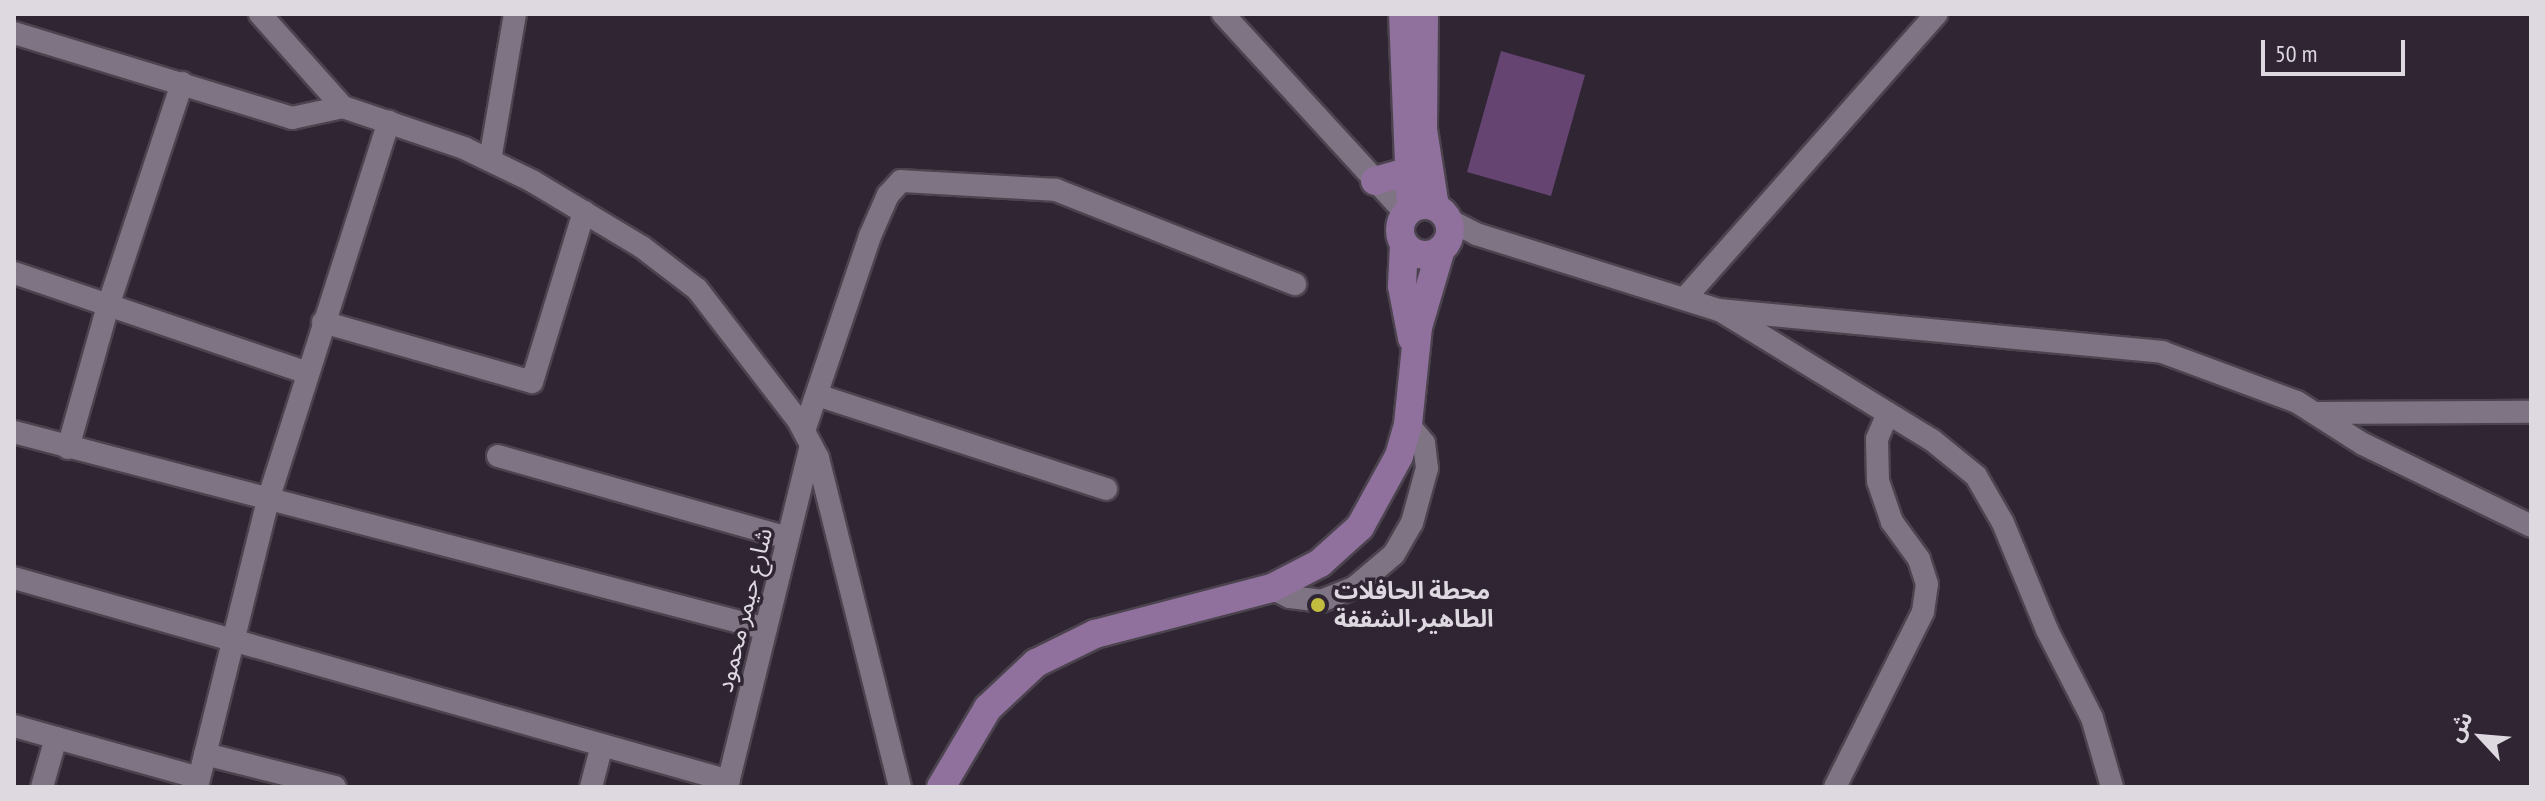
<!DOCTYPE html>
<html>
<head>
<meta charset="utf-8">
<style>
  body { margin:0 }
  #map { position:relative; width:2545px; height:801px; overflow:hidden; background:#2f2533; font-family:"PT Sans Narrow","Noto Sans Arabic",sans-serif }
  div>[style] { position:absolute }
  .green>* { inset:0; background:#664472 }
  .roads { filter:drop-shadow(2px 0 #4b434e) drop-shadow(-2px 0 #4b434e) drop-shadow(0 2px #4b434e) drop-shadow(0 -2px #4b434e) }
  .minor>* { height:22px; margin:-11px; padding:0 11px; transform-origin:11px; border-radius:11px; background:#7f7483 }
  .major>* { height:28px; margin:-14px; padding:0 14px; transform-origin:14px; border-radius:14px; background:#90709c }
  .major>.ring { margin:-14px; padding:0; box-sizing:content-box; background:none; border:28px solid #90709c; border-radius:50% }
  .dots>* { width:22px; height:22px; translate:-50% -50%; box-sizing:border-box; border:4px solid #2f2533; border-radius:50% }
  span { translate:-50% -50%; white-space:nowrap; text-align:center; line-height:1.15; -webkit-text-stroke:7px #2f2533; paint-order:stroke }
  .poi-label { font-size:24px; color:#ded8e1; font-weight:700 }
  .left { translate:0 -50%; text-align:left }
  .street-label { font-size:24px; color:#ded8e1 }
  .frame { position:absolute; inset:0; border:16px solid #ded8e1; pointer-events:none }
  .north { position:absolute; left:2441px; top:697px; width:80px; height:80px; -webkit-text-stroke:6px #2f2533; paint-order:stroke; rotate:296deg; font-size:22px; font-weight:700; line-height:32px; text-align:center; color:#ded8e1 }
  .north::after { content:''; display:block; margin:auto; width:28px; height:36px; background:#ded8e1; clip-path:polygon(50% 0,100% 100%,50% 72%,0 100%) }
  .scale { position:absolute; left:2261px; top:40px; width:144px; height:36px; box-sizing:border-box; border:4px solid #ded8e1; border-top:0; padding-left:10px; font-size:24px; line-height:28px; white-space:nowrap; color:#ded8e1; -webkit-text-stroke:6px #2f2533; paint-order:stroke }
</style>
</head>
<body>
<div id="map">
  <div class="green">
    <div style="clip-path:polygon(1501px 51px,1585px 75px,1551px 196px,1467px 172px)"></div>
  </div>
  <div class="roads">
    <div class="minor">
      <div style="left:260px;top:14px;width:125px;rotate:48.3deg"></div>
      <div style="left:343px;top:107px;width:128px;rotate:18.7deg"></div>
      <div style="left:464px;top:148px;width:76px;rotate:25.9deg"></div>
      <div style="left:532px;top:181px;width:128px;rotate:31deg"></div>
      <div style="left:642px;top:247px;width:69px;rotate:37.4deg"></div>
      <div style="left:697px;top:289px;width:165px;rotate:52.4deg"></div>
      <div style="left:798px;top:420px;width:43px;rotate:62.2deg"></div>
      <div style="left:818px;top:458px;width:339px;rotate:76deg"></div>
      <div style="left:1223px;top:14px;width:271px;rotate:47.5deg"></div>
      <div style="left:14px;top:33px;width:291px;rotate:17deg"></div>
      <div style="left:292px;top:118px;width:52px;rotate:-12.2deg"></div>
      <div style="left:490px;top:160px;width:148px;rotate:-80.3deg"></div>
      <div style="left:1447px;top:219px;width:33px;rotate:27deg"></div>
      <div style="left:1476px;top:234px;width:255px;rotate:17.4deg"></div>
      <div style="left:1719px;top:310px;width:445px;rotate:5.4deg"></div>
      <div style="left:2162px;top:352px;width:144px;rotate:20.3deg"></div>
      <div style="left:2297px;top:402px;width:78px;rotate:32.5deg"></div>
      <div style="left:2363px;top:444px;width:187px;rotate:26deg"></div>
      <div style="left:14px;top:273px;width:307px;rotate:18.8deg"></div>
      <div style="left:1686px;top:297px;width:378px;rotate:-48.5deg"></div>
      <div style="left:1723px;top:312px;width:245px;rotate:31.5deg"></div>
      <div style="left:1932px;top:440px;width:57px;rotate:39.3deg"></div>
      <div style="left:1976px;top:476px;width:54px;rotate:60.1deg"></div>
      <div style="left:2003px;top:523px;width:116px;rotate:67.6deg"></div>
      <div style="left:2047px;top:630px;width:99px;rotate:62.9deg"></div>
      <div style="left:2092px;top:718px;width:72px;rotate:73.8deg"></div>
      <div style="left:323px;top:322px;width:217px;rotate:16deg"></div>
      <div style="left:532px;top:382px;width:178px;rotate:-73deg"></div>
      <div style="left:817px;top:395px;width:304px;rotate:18deg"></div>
      <div style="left:2316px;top:413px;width:215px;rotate:-0.3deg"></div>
      <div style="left:804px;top:431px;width:206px;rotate:-71.3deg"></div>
      <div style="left:870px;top:236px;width:45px;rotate:-66.3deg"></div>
      <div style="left:888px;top:195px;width:19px;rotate:-47deg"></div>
      <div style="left:901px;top:181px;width:155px;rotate:3.3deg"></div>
      <div style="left:1056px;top:190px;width:257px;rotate:21.5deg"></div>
      <div style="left:14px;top:432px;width:777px;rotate:14.68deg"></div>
      <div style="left:68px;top:448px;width:148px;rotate:-74.3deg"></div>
      <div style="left:108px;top:306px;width:235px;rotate:-71.6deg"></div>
      <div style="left:498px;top:456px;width:301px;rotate:15.8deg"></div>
      <div style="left:14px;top:578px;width:743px;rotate:15.85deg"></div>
      <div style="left:1272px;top:588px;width:20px;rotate:27deg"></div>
      <div style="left:1290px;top:597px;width:31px;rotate:7deg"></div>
      <div style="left:1321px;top:601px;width:35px;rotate:-22deg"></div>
      <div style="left:1354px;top:588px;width:52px;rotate:-40.4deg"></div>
      <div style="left:1394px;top:554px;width:36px;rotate:-60deg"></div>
      <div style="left:1412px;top:523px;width:57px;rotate:-74.7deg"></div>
      <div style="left:1427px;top:468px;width:25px;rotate:-97deg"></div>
      <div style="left:1424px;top:443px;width:25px;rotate:-130deg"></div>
      <div style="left:14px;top:726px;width:192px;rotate:15.7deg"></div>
      <div style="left:205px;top:754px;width:134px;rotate:14.2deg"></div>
      <div style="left:42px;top:787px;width:51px;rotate:-74.1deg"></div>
      <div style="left:197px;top:787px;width:299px;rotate:-76.1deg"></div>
      <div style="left:269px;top:497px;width:394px;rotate:-72.3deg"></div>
      <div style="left:591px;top:787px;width:43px;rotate:-75.3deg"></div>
      <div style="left:727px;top:787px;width:352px;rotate:-76.2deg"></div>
      <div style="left:1835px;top:787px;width:196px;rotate:-63.3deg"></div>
      <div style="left:1923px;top:612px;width:28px;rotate:-82deg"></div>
      <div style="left:1927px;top:584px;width:26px;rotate:-108deg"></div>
      <div style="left:1919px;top:559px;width:46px;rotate:-126.1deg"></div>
      <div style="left:1892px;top:522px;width:43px;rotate:-108.9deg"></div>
      <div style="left:1878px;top:481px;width:42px;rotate:-91.4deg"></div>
      <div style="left:1877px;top:439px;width:28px;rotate:-67deg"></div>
    </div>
    <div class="major">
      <div style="left:1403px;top:14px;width:195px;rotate:87.7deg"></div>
      <div style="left:1424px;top:14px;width:115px;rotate:90.5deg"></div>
      <div style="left:1423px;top:129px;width:79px;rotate:81.3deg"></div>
      <div style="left:1375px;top:181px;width:35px;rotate:-16deg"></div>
      <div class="ring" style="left:1400px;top:205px;width:22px;height:22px"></div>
      <div style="left:1404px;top:245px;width:41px;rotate:92.8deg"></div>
      <div style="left:1402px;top:286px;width:53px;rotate:79.1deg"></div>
      <div style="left:941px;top:787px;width:92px;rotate:-59.3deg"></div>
      <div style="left:988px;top:708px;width:66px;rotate:-43.2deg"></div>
      <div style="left:1036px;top:663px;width:66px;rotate:-26.2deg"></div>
      <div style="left:1095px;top:634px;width:183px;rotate:-14.6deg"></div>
      <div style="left:1272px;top:588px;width:54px;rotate:-27.5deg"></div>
      <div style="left:1320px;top:563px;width:54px;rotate:-42deg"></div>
      <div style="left:1360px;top:527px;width:81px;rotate:-61.2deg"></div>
      <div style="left:1399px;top:456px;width:33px;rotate:-74deg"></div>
      <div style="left:1408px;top:424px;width:98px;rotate:-84.1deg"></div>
      <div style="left:1418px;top:327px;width:81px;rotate:-73.6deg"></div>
    </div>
  </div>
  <div class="dots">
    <div style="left:1318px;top:605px;background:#c2bd3f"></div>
  </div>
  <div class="poi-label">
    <span class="left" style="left:1334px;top:605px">محطة الحافلات<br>الطاهير-الشقفة</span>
  </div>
  <div class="street-label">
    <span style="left:744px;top:610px;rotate:-76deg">شارع حيمر محمود</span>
  </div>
  <div class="frame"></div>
  <div class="north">ش</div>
  <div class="scale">50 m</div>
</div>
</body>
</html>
